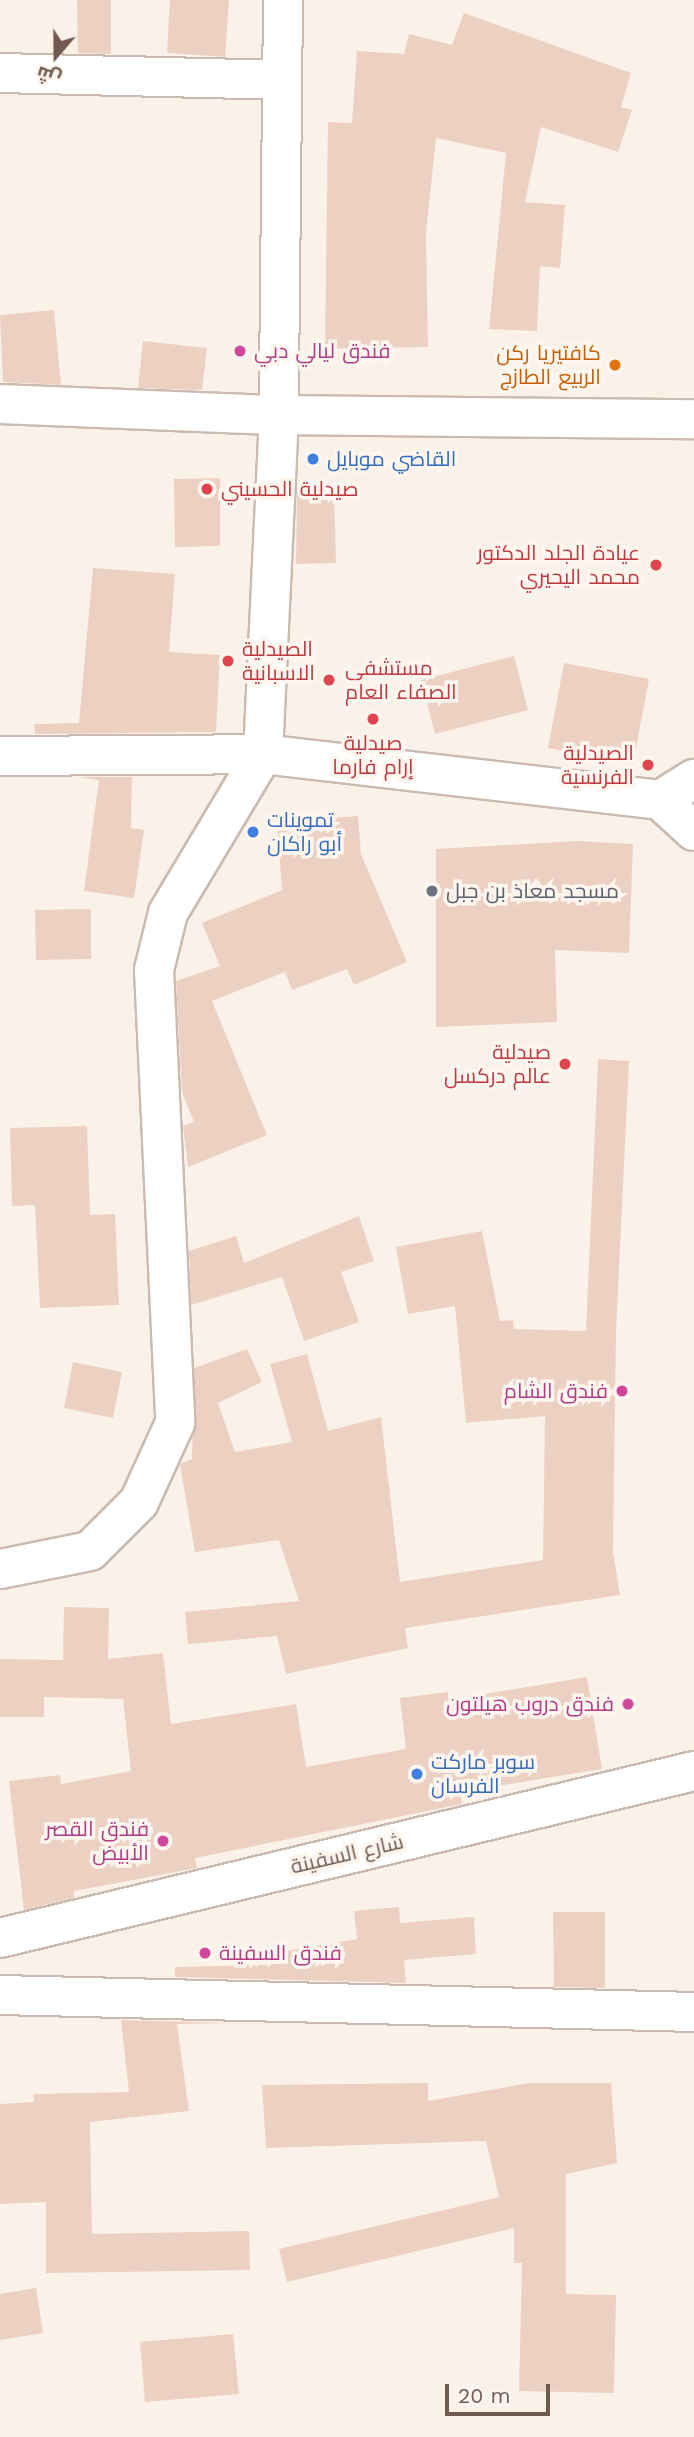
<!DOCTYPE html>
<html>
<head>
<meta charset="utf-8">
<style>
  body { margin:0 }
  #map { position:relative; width:694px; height:2437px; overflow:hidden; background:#faf2e8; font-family:"Work Sans",Cairo,sans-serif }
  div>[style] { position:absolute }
  .building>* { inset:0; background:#ecd1c3 }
  .roads { filter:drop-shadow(2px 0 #cbbaaf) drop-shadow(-2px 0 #cbbaaf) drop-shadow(0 2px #cbbaaf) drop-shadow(0 -2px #cbbaaf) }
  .minor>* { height:38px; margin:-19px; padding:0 19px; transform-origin:19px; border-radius:19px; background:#fff }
  .tertiary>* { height:38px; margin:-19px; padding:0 19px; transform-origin:19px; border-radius:19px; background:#fff }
  .dots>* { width:19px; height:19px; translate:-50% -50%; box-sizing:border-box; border:4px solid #fdf6ee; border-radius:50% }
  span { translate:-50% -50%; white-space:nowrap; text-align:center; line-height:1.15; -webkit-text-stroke:7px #fdf6ee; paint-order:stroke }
  .hotel-label { font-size:21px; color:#b23c85 }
  .left { translate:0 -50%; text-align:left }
  .right { translate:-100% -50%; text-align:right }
  .food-label { font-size:21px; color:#c56008 }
  .shop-label { font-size:21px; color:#366cbe }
  .health-label { font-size:21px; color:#be3a42 }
  .worship-label { font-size:21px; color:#5b616d }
  .street-label { font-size:21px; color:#71594f }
  .north { position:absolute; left:21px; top:21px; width:70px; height:70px; -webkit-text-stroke:5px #fdf6ee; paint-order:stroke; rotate:200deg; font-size:19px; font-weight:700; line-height:28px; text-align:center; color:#71594f }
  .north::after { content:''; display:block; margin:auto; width:24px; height:32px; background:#71594f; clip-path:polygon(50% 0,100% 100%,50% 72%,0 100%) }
  .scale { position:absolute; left:445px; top:2384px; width:105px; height:32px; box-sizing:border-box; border:4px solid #71594f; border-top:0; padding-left:9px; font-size:21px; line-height:24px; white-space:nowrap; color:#71594f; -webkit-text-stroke:5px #fdf6ee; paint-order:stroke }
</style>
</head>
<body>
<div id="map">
  <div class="building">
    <div style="clip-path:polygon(77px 0,111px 0,111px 54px,78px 53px)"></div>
    <div style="clip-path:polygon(170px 0,229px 0,225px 57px,167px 53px)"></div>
    <div style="clip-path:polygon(464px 13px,631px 73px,621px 107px,632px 110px,618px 152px,541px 127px,525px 202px,565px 205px,560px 268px,540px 266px,537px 331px,489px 329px,506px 153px,436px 138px,426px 233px,428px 347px,325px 349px,328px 122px,352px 123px,357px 51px,404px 54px,409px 34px,452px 45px)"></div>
    <div style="clip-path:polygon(54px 310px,61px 385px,3px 382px,0 315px)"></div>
    <div style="clip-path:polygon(143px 341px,207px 348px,202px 390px,138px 388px)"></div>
    <div style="clip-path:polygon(220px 478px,220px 546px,175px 547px,174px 479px)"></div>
    <div style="clip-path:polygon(334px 492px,336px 563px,296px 564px,297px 493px)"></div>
    <div style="clip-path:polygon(93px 568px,175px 574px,169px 652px,220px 655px,216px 732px,35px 734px,34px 724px,79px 723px)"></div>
    <div style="clip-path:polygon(514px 656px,528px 710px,435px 734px,421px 680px)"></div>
    <div style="clip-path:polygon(564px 663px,649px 679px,633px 764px,548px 748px)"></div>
    <div style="clip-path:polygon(78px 777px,132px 777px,131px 828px,144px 830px,134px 898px,84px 891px,99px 780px)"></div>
    <div style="clip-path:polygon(358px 816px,361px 854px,407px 962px,354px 985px,347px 969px,292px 990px,285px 972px,212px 1001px,267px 1135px,188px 1167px,183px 1126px,194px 1122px,182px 1092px,176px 981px,220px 966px,202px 923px,282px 890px,277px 822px)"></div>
    <div style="clip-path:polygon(578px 841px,633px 844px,629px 953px,555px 950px,557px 1022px,436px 1027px,436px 849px)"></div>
    <div style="clip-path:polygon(91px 909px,91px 959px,36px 960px,35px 910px)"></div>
    <div style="clip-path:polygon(598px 1059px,629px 1061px,616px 1331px,613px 1552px,620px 1595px,405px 1628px,408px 1648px,286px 1674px,277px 1636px,188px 1644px,185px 1612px,299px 1601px,279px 1540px,195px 1552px,180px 1464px,192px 1459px,194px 1368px,247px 1349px,262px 1382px,218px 1403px,235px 1452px,292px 1442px,270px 1364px,307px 1354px,328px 1431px,381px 1417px,400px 1582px,543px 1560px,545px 1416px,466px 1423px,455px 1306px,408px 1314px,396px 1247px,482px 1231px,500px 1321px,513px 1320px,514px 1329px,586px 1331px)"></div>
    <div style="clip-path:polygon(87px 1126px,90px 1215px,115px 1214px,119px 1305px,40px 1308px,35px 1205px,12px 1206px,10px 1128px)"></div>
    <div style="clip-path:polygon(359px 1216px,374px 1261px,341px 1272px,359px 1322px,304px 1341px,282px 1277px,191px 1305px,189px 1251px,236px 1236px,244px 1263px)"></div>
    <div style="clip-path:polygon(73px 1362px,122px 1372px,113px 1418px,64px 1408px)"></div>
    <div style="clip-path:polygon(64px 1607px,109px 1608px,108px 1659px,163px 1653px,171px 1724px,296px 1704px,306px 1767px,406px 1749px,400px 1698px,448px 1692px,449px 1700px,587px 1677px,602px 1769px,460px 1792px,462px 1804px,195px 1858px,197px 1868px,74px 1891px,74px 1898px,24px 1910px,9px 1781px,60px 1775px,61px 1784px,131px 1771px,123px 1699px,44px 1697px,44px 1717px,0 1717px,0 1659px,63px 1660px)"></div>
    <div style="clip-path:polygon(399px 1907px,400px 1923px,474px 1917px,476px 1954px,404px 1960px,406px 1983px,175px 1977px,175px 1967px,271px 1965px,269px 1954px,357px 1939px,354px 1911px)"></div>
    <div style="clip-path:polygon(553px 1912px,605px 1912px,605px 1988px,554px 1987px)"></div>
    <div style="clip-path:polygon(121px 2020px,232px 2023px,177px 2024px,189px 2111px,90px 2122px,92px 2234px,249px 2231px,250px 2270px,46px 2273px,46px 2202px,0 2204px,0 2104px,34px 2102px,33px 2094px,129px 2092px)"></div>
    <div style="clip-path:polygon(428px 2083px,428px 2101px,529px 2083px,611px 2083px,617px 2163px,566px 2174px,566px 2294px,616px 2295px,614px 2393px,519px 2391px,522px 2263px,514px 2263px,514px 2228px,287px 2282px,279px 2249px,499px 2197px,486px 2141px,266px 2148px,262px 2085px)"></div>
    <div style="clip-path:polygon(36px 2288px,43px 2333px,0 2340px,0 2294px)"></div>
    <div style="clip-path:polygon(233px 2334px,239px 2394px,145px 2402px,140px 2342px)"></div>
  </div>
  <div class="roads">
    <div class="minor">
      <div style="left:283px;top:0;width:415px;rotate:90.6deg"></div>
      <div style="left:279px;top:415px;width:415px;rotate:0.6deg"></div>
      <div style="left:0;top:73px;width:282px;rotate:1.4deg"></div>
      <div style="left:0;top:404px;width:279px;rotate:2.3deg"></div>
      <div style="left:279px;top:415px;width:339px;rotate:92.7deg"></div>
      <div style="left:263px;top:754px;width:185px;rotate:120.9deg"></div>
      <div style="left:168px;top:913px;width:59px;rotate:103.8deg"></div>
      <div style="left:154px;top:970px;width:453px;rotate:87.3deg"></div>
      <div style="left:175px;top:1423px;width:87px;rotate:114.5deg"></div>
      <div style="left:139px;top:1502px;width:69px;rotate:135deg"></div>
      <div style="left:90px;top:1551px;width:92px;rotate:168.7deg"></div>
      <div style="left:0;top:756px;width:263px;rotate:-0.4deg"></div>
      <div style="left:263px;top:754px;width:400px;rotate:6.6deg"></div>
      <div style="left:660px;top:800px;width:46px;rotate:42.4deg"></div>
      <div style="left:660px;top:800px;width:40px;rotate:-32deg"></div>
    </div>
    <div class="tertiary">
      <div style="left:0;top:1938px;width:714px;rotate:-13.53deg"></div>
      <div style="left:0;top:1995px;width:694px;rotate:1.4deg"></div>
    </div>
  </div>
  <div class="dots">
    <div style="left:240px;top:351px;background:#d1479c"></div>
    <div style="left:615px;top:365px;background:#e8710a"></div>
    <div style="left:313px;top:459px;background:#3f7fe0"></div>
    <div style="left:207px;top:489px;background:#e0444e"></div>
    <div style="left:656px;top:565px;background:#e0444e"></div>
    <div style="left:228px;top:661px;background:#e0444e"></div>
    <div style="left:329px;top:680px;background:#e0444e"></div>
    <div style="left:373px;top:719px;background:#e0444e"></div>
    <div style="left:648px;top:765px;background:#e0444e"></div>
    <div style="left:253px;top:832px;background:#3f7fe0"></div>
    <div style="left:432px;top:891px;background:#6b7280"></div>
    <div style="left:565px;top:1064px;background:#e0444e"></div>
    <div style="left:622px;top:1391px;background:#d1479c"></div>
    <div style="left:628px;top:1704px;background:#d1479c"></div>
    <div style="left:417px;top:1774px;background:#3f7fe0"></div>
    <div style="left:163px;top:1841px;background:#d1479c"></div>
    <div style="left:205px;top:1953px;background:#d1479c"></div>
  </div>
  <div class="hotel-label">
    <span class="left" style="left:254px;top:351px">فندق ليالي دبي</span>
    <span class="right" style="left:608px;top:1391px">فندق الشام</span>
    <span class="right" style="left:614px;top:1704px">فندق دروب هيلتون</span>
    <span class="right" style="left:149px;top:1841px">فندق القصر<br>الأبيض</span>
    <span class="left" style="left:219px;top:1953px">فندق السفينة</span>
  </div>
  <div class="food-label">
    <span class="right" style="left:601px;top:365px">كافتيريا ركن<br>الربيع الطازج</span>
  </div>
  <div class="shop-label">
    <span class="left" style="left:327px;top:459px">القاضي موبايل</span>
    <span class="left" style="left:267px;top:832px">تموينات<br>أبو راكان</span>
    <span class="left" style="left:431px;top:1774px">سوبر ماركت<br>الفرسان</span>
  </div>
  <div class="health-label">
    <span class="left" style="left:221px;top:489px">صيدلية الحسيني</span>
    <span class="right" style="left:640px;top:565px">عيادة الجلد الدكتور<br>محمد اليحيري</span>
    <span class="left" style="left:242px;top:661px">الصيدلية<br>الاسبانية</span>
    <span class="left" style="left:345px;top:680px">مستشفى<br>الصفاء العام</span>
    <span style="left:373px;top:755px">صيدلية<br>إرام فارما</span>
    <span class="right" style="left:634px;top:765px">الصيدلية<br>الفرنسية</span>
    <span class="right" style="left:551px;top:1064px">صيدلية<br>عالم دركسل</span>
  </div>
  <div class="worship-label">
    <span class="left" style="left:446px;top:891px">مسجد معاذ بن جبل</span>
  </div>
  <div class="street-label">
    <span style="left:347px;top:1854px;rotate:-13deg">شارع السفينة</span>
  </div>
  <div class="north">ش</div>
  <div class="scale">20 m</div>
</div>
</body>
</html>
